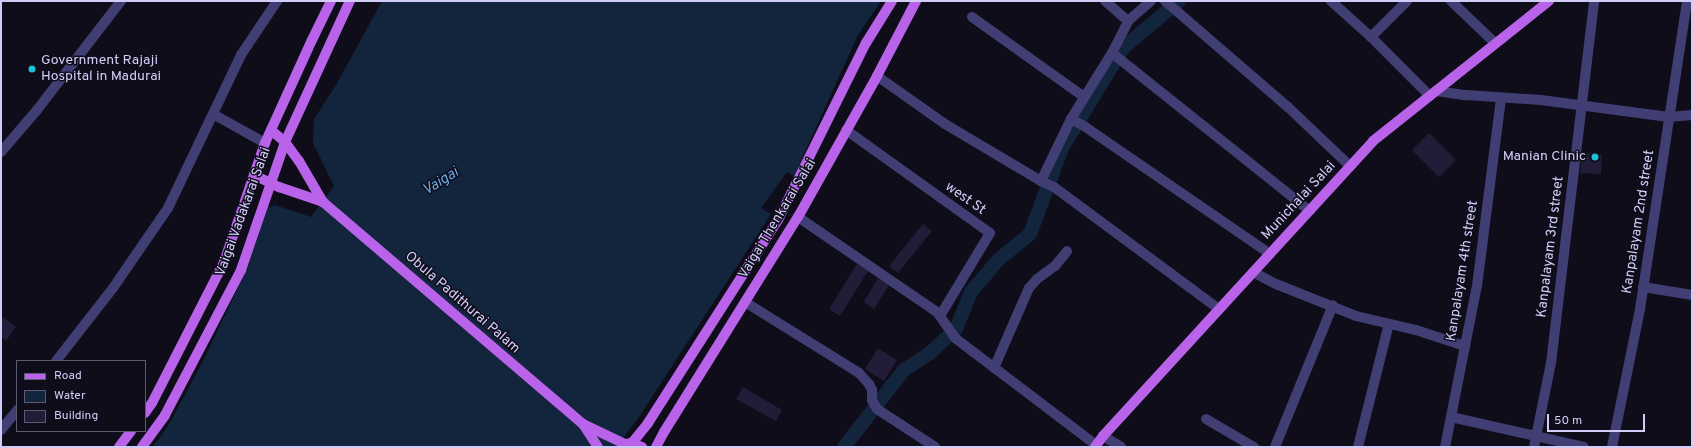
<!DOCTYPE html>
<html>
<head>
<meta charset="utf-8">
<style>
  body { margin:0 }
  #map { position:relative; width:1693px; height:448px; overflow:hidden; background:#0f0d1a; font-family:Overpass,sans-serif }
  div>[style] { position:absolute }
  .water>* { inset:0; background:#13243d }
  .canal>* { height:14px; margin:-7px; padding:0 7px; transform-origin:7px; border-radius:7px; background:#13243d }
  .building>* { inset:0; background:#221c38 }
  .minor>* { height:10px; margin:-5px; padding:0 5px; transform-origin:5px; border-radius:5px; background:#413e73 }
  .major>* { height:10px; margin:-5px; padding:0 5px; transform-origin:5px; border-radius:5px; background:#b863e9 }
  .dots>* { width:11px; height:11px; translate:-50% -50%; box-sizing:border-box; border:2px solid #0f0d1a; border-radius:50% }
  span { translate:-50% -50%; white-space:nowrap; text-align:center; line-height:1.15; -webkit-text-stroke:3px #0f0d1a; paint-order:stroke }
  .poi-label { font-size:14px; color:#d2cdf8 }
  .left { translate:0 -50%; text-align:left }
  .right { translate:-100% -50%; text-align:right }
  .street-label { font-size:14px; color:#d2cdf8 }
  .water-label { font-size:15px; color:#69adea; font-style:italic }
  .frame { position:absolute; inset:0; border:2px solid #d2cdf8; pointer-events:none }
  .legend { position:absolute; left:16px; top:360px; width:130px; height:72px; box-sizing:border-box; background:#0f0d1a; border:1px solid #5d5a73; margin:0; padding:5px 7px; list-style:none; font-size:12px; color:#d2cdf8 }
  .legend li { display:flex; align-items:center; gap:8px; height:20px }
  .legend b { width:20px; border:1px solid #5d5a73 }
  .scale { position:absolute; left:1547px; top:414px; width:98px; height:18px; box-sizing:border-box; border:2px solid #d2cdf8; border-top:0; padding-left:5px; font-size:12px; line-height:14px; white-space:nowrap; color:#d2cdf8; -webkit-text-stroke:3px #0f0d1a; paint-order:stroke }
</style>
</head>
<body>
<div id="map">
  <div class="water">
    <div style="clip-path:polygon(382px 1px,881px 1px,858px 35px,794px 176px,787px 172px,761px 208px,771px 214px,637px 420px,616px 447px,153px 447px,168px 426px,201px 365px,247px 269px,268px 207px,275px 205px,311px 217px,334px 186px,313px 143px,314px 119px,336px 85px)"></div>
  </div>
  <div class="canal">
    <div style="left:844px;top:447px;width:98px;rotate:-52.1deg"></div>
    <div style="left:904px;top:370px;width:31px;rotate:-33deg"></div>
    <div style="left:930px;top:353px;width:35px;rotate:-43deg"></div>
    <div style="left:956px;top:329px;width:40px;rotate:-68deg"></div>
    <div style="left:971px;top:292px;width:42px;rotate:-49.8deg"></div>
    <div style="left:998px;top:260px;width:41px;rotate:-39.1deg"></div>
    <div style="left:1030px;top:234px;width:92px;rotate:-69.6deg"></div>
    <div style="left:1062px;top:148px;width:117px;rotate:-58.6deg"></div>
    <div style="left:1123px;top:48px;width:73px;rotate:-40deg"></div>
  </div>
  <div class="building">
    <div style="clip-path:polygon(1429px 133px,1456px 160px,1439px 177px,1412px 150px)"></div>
    <div style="clip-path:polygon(1582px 153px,1602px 154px,1601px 174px,1580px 173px)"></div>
    <div style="clip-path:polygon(923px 224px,932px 231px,898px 273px,889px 266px)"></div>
    <div style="clip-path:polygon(857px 264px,868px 271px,840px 316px,829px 309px)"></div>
    <div style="clip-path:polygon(878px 278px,889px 285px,874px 309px,864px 302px)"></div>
    <div style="clip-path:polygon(1px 316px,16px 327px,6px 341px,1px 337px)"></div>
    <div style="clip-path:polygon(878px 348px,897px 360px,884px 381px,865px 369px)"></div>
    <div style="clip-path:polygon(743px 387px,782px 410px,776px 421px,736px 399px)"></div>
  </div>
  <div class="minor">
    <div style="left:1165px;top:1px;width:162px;rotate:40.8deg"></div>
    <div style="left:1288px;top:107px;width:86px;rotate:43.6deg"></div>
    <div style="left:1331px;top:1px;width:54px;rotate:42deg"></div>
    <div style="left:1371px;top:37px;width:83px;rotate:45deg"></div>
    <div style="left:1451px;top:1px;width:61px;rotate:43.7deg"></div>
    <div style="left:972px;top:17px;width:138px;rotate:35.5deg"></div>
    <div style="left:1128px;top:21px;width:30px;rotate:-41deg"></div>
    <div style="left:1371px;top:37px;width:51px;rotate:-45deg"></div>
    <div style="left:1112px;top:53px;width:253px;rotate:38.6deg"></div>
    <div style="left:877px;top:76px;width:83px;rotate:35.2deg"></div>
    <div style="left:945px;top:124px;width:112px;rotate:30.7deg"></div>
    <div style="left:1041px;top:181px;width:14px;rotate:25deg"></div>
    <div style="left:1054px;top:187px;width:205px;rotate:36.5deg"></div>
    <div style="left:1436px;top:91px;width:30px;rotate:8deg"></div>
    <div style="left:1466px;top:95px;width:75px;rotate:3.8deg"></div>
    <div style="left:1541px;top:100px;width:129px;rotate:7.6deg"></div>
    <div style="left:1669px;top:117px;width:23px;rotate:-5deg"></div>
    <div style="left:213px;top:114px;width:60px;rotate:29.1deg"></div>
    <div style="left:1071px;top:119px;width:15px;rotate:28deg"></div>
    <div style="left:1084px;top:126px;width:226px;rotate:34.5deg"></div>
    <div style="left:846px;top:130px;width:177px;rotate:35.6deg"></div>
    <div style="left:990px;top:233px;width:97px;rotate:121.1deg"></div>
    <div style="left:1px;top:152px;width:55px;rotate:-49.4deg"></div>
    <div style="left:37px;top:110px;width:138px;rotate:-52.4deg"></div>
    <div style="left:1041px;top:181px;width:69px;rotate:-64.2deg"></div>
    <div style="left:1071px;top:119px;width:78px;rotate:-58.2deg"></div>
    <div style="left:1112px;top:53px;width:36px;rotate:-63deg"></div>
    <div style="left:1128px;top:21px;width:30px;rotate:-139deg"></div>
    <div style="left:798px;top:217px;width:168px;rotate:34.4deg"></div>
    <div style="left:937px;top:312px;width:32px;rotate:55deg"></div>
    <div style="left:955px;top:338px;width:177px;rotate:37.2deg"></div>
    <div style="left:1253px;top:272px;width:26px;rotate:28deg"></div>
    <div style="left:1276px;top:284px;width:86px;rotate:21.8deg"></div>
    <div style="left:1356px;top:316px;width:62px;rotate:13.1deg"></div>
    <div style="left:1416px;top:330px;width:52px;rotate:18.1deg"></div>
    <div style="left:1643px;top:287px;width:50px;rotate:9.3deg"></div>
    <div style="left:745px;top:302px;width:134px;rotate:31.9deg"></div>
    <div style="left:859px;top:373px;width:15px;rotate:48deg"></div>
    <div style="left:869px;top:384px;width:7px;rotate:63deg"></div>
    <div style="left:872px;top:390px;width:10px;rotate:90deg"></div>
    <div style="left:872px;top:400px;width:10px;rotate:61deg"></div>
    <div style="left:877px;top:409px;width:69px;rotate:33.2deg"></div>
    <div style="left:56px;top:361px;width:93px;rotate:-52deg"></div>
    <div style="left:113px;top:288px;width:97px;rotate:-55.5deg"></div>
    <div style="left:168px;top:208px;width:170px;rotate:-64.5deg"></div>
    <div style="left:241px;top:55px;width:65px;rotate:-56.3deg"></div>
    <div style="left:994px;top:368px;width:87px;rotate:-66.4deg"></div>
    <div style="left:1029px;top:288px;width:12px;rotate:-48deg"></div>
    <div style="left:1037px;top:279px;width:22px;rotate:-36deg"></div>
    <div style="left:1055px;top:266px;width:19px;rotate:-51deg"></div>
    <div style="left:1451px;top:417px;width:136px;rotate:12.7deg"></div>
    <div style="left:1206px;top:419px;width:56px;rotate:30.3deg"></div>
    <div style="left:1px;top:430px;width:26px;rotate:-51deg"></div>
    <div style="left:1103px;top:436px;width:21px;rotate:31deg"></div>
    <div style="left:1275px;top:447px;width:153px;rotate:-67.8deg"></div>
    <div style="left:1358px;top:447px;width:127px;rotate:-75.9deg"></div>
    <div style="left:1445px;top:447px;width:164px;rotate:-78.8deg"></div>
    <div style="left:1477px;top:286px;width:190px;rotate:-82.7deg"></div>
    <div style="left:1534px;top:447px;width:86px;rotate:-78.6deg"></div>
    <div style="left:1551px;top:363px;width:365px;rotate:-83.2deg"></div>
    <div style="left:1612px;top:447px;width:141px;rotate:-78.5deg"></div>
    <div style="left:1640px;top:309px;width:312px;rotate:-81.3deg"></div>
  </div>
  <div class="major">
    <div style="left:271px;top:130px;width:18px;rotate:41deg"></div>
    <div style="left:285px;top:142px;width:24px;rotate:54deg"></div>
    <div style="left:299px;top:161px;width:48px;rotate:59.7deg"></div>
    <div style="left:323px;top:202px;width:342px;rotate:40.5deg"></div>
    <div style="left:583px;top:424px;width:27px;rotate:57deg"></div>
    <div style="left:254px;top:175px;width:28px;rotate:26deg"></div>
    <div style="left:279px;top:187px;width:46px;rotate:18.8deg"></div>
    <div style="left:145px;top:413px;width:12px;rotate:-55deg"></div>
    <div style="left:152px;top:403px;width:158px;rotate:-62.9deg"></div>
    <div style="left:224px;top:262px;width:126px;rotate:-71deg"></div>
    <div style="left:265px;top:143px;width:113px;rotate:-65.5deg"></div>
    <div style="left:312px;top:40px;width:43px;rotate:-64deg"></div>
    <div style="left:583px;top:424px;width:47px;rotate:25.5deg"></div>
    <div style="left:632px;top:443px;width:26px;rotate:-51deg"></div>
    <div style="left:648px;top:423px;width:241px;rotate:-57.4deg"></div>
    <div style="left:778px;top:220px;width:198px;rotate:-63.6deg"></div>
    <div style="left:866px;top:43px;width:49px;rotate:-58.2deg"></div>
    <div style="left:626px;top:444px;width:6px;rotate:-9deg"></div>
    <div style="left:632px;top:443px;width:11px;rotate:22deg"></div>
    <div style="left:119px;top:447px;width:20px;rotate:-53deg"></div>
    <div style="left:142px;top:447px;width:39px;rotate:-54deg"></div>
    <div style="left:165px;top:415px;width:164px;rotate:-62.3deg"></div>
    <div style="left:241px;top:270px;width:135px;rotate:-71deg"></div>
    <div style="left:285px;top:142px;width:155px;rotate:-65.3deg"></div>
    <div style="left:656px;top:447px;width:17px;rotate:-62deg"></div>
    <div style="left:664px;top:432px;width:253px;rotate:-58.1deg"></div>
    <div style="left:798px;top:217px;width:162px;rotate:-60.7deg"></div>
    <div style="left:877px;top:76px;width:85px;rotate:-62.5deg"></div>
    <div style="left:1095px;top:447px;width:14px;rotate:-54deg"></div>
    <div style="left:1103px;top:436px;width:400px;rotate:-47.5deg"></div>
    <div style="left:1373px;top:141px;width:225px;rotate:-38.5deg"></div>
  </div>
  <div class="dots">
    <div style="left:32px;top:69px;background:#1ec0d3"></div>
    <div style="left:1595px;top:157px;background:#1ec0d3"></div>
  </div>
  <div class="poi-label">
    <span class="left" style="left:41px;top:69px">Government Rajaji<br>Hospital in Madurai</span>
    <span class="right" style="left:1586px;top:157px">Manian Clinic</span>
  </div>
  <div class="street-label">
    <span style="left:965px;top:199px;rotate:35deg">west St</span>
    <span style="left:1299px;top:201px;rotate:-47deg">Munichalai Salai</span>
    <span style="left:244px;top:212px;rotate:-70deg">Vaigai Vadakarai Salai</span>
    <span style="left:778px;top:219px;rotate:-59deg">Vaigai Thenkarai Salai</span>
    <span style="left:1639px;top:222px;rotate:-81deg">Kanpalayam 2nd street</span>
    <span style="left:1551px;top:247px;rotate:-83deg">Kanpalayam 3rd street</span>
    <span style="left:1463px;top:271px;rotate:-81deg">Kanpalayam 4th street</span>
    <span style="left:462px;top:303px;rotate:41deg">Obula Padithurai Palam</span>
  </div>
  <div class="water-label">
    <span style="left:441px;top:182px;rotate:-32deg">Vaigai</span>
  </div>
  <div class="frame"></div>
  <ul class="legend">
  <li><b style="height:5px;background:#b863e9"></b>Road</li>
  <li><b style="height:11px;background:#13243d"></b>Water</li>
  <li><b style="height:11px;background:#221c38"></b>Building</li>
  </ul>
  <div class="scale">50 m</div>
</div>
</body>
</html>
